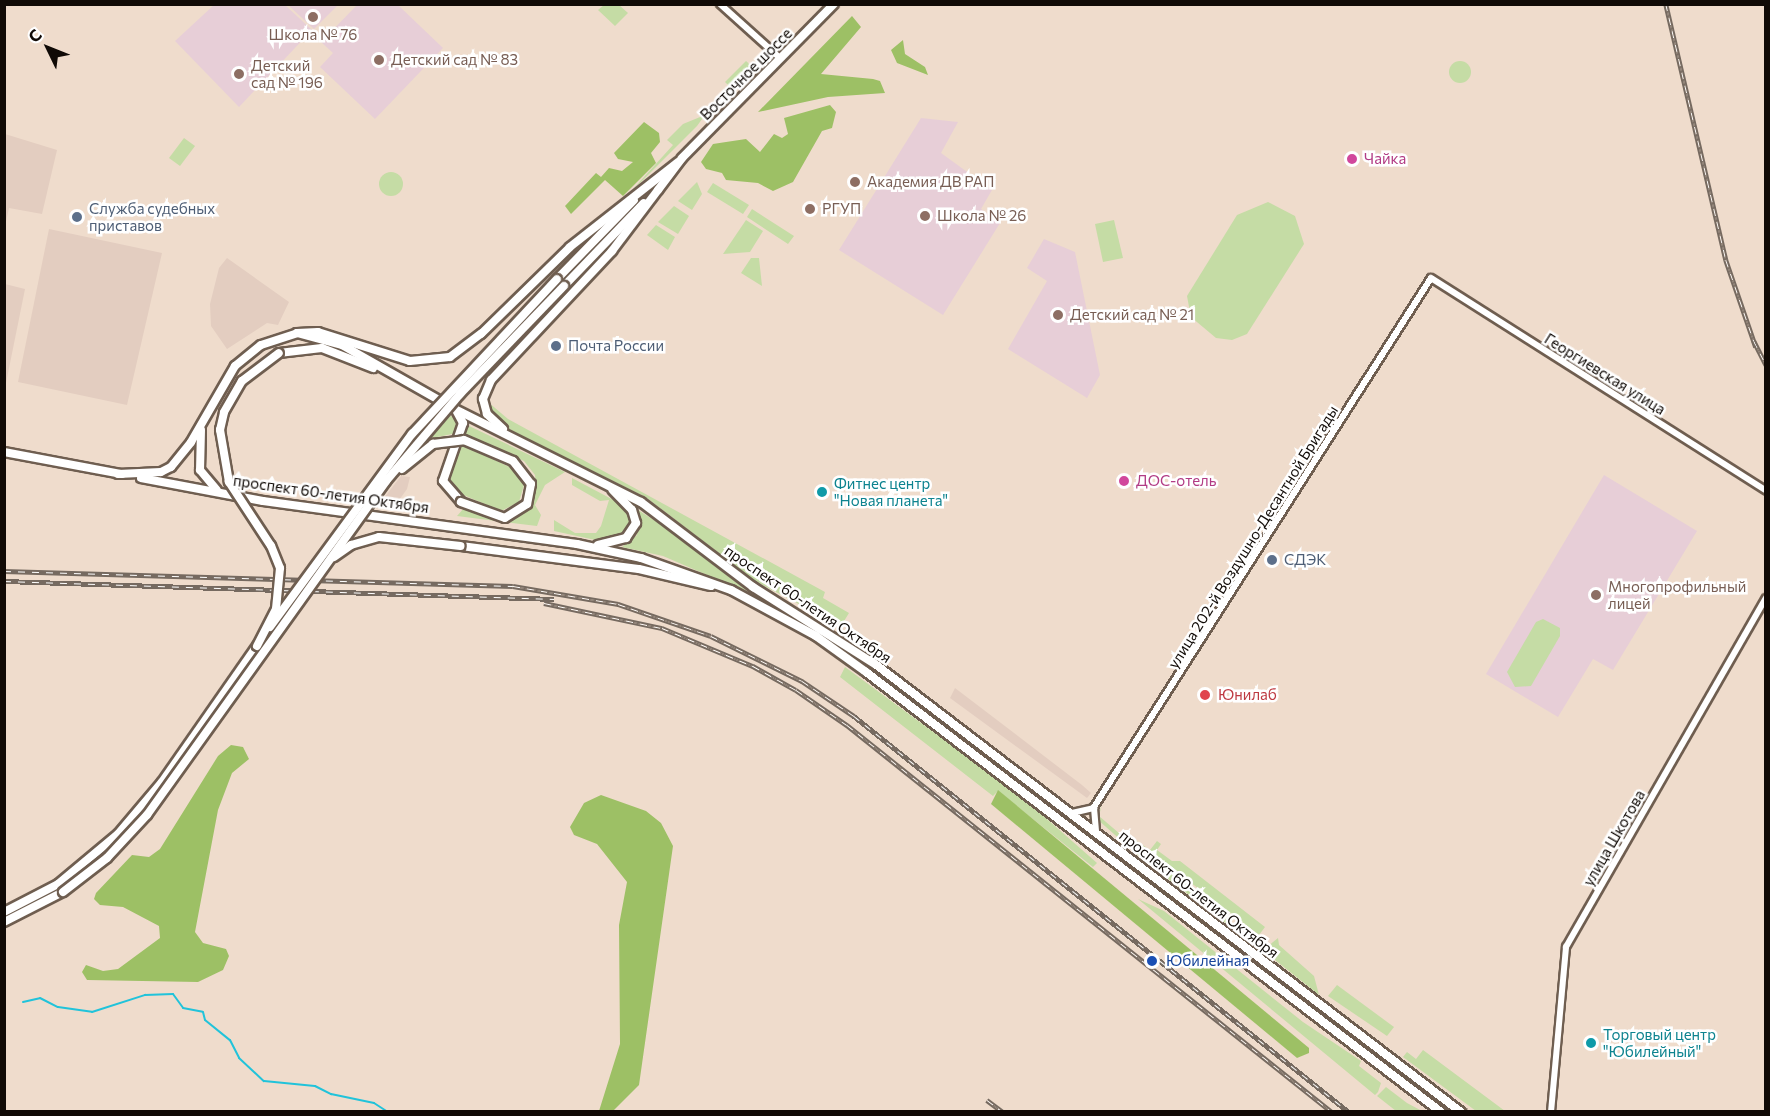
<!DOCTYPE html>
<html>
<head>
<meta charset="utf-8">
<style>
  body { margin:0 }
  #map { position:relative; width:1770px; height:1116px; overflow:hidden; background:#efdccc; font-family:Commissioner,sans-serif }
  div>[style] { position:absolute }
  .commercial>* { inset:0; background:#e3cdc0 }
  .education>* { inset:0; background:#e7ced7 }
  .green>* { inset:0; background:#c5dca5 }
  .round { border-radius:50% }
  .forest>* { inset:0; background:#9dc065 }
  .stream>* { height:2px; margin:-1px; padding:0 1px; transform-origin:1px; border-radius:1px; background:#21c3da }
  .roads { filter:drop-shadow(2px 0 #6f5e50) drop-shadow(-2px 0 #6f5e50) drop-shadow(0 2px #6f5e50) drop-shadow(0 -2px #6f5e50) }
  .tertiary>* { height:6px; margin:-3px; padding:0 3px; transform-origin:3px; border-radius:3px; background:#fff }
  .secondary>* { height:8px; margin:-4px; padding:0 4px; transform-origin:4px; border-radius:4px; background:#fff }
  .primary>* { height:8px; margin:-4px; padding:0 4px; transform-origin:4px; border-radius:4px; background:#fff }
  .trunk>* { height:8px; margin:-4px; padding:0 4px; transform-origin:4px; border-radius:4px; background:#fff }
  .rail>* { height:4.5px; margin-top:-2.25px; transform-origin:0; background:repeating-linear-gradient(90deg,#fff 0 7px,#766a60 0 14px); box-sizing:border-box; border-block:2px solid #766a60 }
  .bridges { filter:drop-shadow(2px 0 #6f5e50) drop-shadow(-2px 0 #6f5e50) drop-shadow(0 2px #6f5e50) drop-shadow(0 -2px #6f5e50) }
  .secondary-bridge>* { height:8px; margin:-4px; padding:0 4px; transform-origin:4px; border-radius:4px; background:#fff }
  .trunk-bridge>* { height:8px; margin:-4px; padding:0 4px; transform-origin:4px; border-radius:4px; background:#fff }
  .dots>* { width:16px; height:16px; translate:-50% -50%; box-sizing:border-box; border:3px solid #fff; border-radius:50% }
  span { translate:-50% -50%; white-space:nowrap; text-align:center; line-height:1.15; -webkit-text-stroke:5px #fff; paint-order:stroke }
  .education-label { font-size:15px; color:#785e54 }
  .left { translate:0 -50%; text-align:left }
  .street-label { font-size:15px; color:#100a06 }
  .hotel-label { font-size:15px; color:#b23c85 }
  .service-label { font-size:15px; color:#4e5e75 }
  .culture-label { font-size:15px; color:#0d838f }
  .health-label { font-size:15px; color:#be3a42 }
  .transit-label { font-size:15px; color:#164399 }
  .frame { position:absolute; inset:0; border:6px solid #100a06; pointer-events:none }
  .north { position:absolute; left:18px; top:18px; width:60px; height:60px; -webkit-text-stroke:4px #fff; paint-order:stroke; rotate:313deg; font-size:16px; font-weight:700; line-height:24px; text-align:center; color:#100a06 }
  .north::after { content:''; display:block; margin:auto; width:21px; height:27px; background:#100a06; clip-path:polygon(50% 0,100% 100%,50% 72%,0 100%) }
</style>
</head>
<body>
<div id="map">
  <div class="commercial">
    <div style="clip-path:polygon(5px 134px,57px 150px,42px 214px,9px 208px,5px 226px)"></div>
    <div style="clip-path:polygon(49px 229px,162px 253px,127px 405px,18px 382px)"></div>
    <div style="clip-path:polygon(227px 258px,289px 302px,278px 325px,267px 323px,227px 349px,211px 326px,210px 304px,219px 268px)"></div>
    <div style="clip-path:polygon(5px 284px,25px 289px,5px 388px,4px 284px)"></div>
    <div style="clip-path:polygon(401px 476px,410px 477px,407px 489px,397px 503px,389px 502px,384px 498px)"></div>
    <div style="clip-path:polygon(955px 688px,1082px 785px,1091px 793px,1087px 798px,950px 698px)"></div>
  </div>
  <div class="education">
    <div style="clip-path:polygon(215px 4px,285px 5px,312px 30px,239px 107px,175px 41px)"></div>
    <div style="clip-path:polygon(288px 5px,338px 5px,314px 29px)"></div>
    <div style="clip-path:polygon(357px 5px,398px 5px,443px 48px,375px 119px,320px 67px,333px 53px,321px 42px)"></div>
    <div style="clip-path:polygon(921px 118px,958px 122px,941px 153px,992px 190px,981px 209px,1000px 223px,943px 315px,839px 250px)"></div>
    <div style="clip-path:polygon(1044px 239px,1075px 252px,1100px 375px,1087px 398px,1008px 349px,1047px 281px,1027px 268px)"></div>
    <div style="clip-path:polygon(1604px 475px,1697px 531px,1613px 670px,1593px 659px,1558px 717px,1486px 674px)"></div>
  </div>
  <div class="green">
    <div style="clip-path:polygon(604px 5px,619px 5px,628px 13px,615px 26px,598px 10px)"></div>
    <div class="round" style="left:1449px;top:61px;width:22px;height:22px"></div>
    <div style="clip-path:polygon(746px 61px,755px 69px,729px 86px,725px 82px)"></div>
    <div style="clip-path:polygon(705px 115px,697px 126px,625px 198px,673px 145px,667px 140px,683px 124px)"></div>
    <div style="clip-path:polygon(184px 138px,195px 146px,180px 166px,169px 158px)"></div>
    <div class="round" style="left:379px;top:172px;width:24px;height:24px"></div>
    <div style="clip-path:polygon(697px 182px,702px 194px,692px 210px,678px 201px)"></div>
    <div style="clip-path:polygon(713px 183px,749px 205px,743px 214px,707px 192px)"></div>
    <div style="clip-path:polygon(1268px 202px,1295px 216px,1304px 244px,1247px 334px,1232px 340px,1216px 338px,1191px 317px,1187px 296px,1237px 215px)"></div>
    <div style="clip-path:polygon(674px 206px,689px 216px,678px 234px,658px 222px)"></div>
    <div style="clip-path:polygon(752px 209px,794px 236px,788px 244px,747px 217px)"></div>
    <div style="clip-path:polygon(746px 220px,763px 231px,750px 252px,723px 254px)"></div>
    <div style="clip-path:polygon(1114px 220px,1123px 258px,1103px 262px,1095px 224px)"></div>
    <div style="clip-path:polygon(656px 225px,675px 237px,668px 250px,647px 235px)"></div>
    <div style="clip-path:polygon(751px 258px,759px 258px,762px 286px,741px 273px)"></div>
    <div style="clip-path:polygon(488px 402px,508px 419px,825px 592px,823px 598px,849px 613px,841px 626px,755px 581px,647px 498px,512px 431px,496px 417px)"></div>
    <div style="clip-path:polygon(448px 414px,458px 421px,457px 433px,423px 440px)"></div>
    <div style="clip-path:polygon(467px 425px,565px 472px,545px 485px,535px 505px,541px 515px,537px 526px,457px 516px,464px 508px,500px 521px,511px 520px,526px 509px,536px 487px,535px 475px,524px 461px,464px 434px)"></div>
    <div style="clip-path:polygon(459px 443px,520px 472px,524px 485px,519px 502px,501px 511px,454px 491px,447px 478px)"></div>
    <div style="clip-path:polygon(572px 478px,621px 504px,632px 520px,626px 534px,600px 541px,554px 531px,554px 520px,575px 533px,596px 533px,601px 526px,609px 500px,600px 501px,572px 485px)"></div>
    <div style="clip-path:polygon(638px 510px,668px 529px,751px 594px,663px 556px,622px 547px,637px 535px)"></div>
    <div style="clip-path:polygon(1543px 619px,1560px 628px,1560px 636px,1531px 686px,1515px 687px,1507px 672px,1536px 622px)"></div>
    <div style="clip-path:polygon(845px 667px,1023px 798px,1097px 863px,1093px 867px,998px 791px,993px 796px,840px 677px)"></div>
    <div style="clip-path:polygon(1102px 804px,1099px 816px,1168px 875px,1172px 871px,1211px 907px,1213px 904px,1221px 910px,1218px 912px,1255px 944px,1262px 942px,1259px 947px,1254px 945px,1141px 858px,1097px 819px)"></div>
    <div style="clip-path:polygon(1130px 836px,1150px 850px,1157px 841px,1161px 844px,1157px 850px,1172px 861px,1180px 861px,1265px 927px,1259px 935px)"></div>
    <div style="clip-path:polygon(1138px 899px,1164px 911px,1303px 1022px,1361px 1061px,1359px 1066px,1381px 1083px,1378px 1092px,1375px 1095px)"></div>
    <div style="clip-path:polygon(1278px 938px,1279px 945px,1314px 976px,1319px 995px,1270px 956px,1268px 946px)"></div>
    <div style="clip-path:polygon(1337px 985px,1394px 1027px,1387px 1036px,1328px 996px)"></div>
    <div style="clip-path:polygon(1423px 1050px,1505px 1111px,1476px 1111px,1403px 1057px,1407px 1052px,1416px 1059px)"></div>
    <div style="clip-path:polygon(1386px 1087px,1407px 1103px,1422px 1111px,1396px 1111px,1377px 1096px)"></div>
  </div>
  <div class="forest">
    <div style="clip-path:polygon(852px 16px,861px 27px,821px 74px,873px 79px,880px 81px,885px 93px,828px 97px,758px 112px)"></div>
    <div style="clip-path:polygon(903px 40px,905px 54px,925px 67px,928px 75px,897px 63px,891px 50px)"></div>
    <div style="clip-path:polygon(830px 105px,836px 112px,832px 128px,822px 131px,793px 182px,773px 191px,758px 183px,726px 180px,722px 173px,706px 169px,701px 162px,713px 144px,726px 142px,746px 139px,760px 152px,774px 134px,782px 138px,788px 134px,784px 118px)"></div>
    <div style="clip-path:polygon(644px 122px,659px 133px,660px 142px,651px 153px,656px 163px,623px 196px,605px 180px,571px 214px,565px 206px,596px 173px,601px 177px,609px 168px,622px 171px,633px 162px,618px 159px,614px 153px)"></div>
    <div style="clip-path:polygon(231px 745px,243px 747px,249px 759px,232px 773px,218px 810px,195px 932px,203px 943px,226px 949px,229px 956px,223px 970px,198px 982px,87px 980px,82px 972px,86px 965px,103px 971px,118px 969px,160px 938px,159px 926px,123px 907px,100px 905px,94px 899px,96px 893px,132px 855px,149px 857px,160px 849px,218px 756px)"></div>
    <div style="clip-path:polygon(998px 790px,1309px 1048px,1309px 1053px,1297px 1058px,991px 804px)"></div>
    <div style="clip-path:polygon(601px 795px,646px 811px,661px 823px,673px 846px,639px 1085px,612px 1112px,599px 1111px,620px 1044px,619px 925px,627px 882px,597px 844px,574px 835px,570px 827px,584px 803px)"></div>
  </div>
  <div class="stream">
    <div style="left:23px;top:1002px;width:17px;rotate:-13deg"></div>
    <div style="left:40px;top:998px;width:20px;rotate:27deg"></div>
    <div style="left:58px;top:1007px;width:34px;rotate:8deg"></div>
    <div style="left:92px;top:1012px;width:56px;rotate:-17.8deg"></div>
    <div style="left:145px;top:995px;width:28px;rotate:-2deg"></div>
    <div style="left:173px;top:994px;width:17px;rotate:54deg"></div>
    <div style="left:183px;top:1008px;width:20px;rotate:11deg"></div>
    <div style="left:203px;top:1012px;width:8px;rotate:76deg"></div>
    <div style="left:205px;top:1020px;width:32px;rotate:39deg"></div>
    <div style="left:230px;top:1040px;width:20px;rotate:63deg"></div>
    <div style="left:239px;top:1058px;width:34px;rotate:43deg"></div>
    <div style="left:264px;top:1081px;width:51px;rotate:5.6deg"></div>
    <div style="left:315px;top:1086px;width:18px;rotate:27deg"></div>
    <div style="left:331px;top:1094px;width:44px;rotate:11.8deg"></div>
    <div style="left:374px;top:1103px;width:17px;rotate:33deg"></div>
  </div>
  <div class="roads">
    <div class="tertiary">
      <div style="left:720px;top:4px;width:81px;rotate:42deg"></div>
      <div style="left:1072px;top:813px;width:23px;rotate:-13deg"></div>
      <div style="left:1096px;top:831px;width:24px;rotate:-95deg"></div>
      <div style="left:1094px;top:807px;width:627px;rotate:-57.5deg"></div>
      <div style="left:1431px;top:278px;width:397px;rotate:32.4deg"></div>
      <div style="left:1551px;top:1112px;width:166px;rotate:-84.8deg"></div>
      <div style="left:1566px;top:947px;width:402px;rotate:-60.2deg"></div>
    </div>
    <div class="secondary">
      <div style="left:557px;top:279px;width:110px;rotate:-45.7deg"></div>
      <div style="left:564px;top:286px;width:115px;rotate:-46.1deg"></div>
      <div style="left:456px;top:410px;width:15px;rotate:62deg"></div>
      <div style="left:463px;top:423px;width:61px;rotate:109deg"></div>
      <div style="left:443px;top:481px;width:28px;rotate:49deg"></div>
      <div style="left:461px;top:546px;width:179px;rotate:7.4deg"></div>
      <div style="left:639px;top:569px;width:74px;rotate:13.3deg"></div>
      <div style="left:4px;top:912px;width:61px;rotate:-27.4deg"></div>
      <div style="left:58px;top:884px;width:78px;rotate:-39.8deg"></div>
      <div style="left:118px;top:834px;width:68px;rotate:-49.8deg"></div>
      <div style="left:162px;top:782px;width:166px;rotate:-55.1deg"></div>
      <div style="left:4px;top:922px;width:66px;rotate:-27deg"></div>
    </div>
    <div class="primary">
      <div style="left:658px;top:190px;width:40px;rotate:-53deg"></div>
      <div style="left:682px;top:158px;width:216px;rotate:-45.4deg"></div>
      <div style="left:297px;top:333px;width:21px;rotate:-3deg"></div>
      <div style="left:318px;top:332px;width:96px;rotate:17.5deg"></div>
      <div style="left:410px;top:361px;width:40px;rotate:-5.7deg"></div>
      <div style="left:450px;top:357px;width:39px;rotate:-37deg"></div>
      <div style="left:481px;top:334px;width:124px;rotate:-44.3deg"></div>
      <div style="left:570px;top:247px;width:137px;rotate:-38.2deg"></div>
    </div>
    <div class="trunk">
      <div style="left:279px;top:353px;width:43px;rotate:-6.6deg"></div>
      <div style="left:322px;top:348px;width:55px;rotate:21.4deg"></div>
      <div style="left:503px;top:429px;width:22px;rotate:-137deg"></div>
      <div style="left:487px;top:414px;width:16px;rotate:-105deg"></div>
      <div style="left:483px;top:399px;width:21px;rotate:-67deg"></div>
      <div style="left:491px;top:380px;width:177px;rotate:-46.8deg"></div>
      <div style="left:612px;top:251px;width:76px;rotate:-53deg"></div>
      <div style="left:201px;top:430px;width:40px;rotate:91.4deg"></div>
      <div style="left:200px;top:470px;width:26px;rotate:50deg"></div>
      <div style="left:4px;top:452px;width:120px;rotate:10.6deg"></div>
      <div style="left:118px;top:474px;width:43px;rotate:-2.7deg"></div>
      <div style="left:161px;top:472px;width:11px;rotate:-27deg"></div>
      <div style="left:171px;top:467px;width:32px;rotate:-51deg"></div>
      <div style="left:191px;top:442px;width:88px;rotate:-59.9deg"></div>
      <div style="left:235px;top:366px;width:33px;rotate:-39deg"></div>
      <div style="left:261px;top:345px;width:38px;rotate:-18deg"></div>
      <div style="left:297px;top:333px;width:47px;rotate:14.9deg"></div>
      <div style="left:342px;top:345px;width:128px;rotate:29.6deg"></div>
      <div style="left:453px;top:408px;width:210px;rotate:26.6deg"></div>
      <div style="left:641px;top:502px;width:141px;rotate:37.2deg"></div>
      <div style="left:753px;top:587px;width:144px;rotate:32.3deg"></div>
      <div style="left:875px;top:664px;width:738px;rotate:37.4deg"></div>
      <div style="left:141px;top:478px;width:124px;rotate:10.7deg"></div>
      <div style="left:263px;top:501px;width:317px;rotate:7.8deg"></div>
      <div style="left:577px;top:544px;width:66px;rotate:12.3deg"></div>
      <div style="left:641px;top:558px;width:96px;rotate:19.6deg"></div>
      <div style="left:731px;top:590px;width:97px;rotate:28.4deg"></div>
      <div style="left:816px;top:636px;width:62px;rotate:35.8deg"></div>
      <div style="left:866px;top:672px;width:724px;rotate:37.42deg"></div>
      <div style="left:598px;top:545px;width:29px;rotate:-14deg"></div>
      <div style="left:626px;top:538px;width:18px;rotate:-56deg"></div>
      <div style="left:636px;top:523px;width:14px;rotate:-107deg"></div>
      <div style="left:632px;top:510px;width:28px;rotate:-134deg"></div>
    </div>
  </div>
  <div class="rail">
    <div style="left:1666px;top:4px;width:263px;rotate:76.8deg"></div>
    <div style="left:1726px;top:260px;width:92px;rotate:71deg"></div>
    <div style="left:1754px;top:341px;width:27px;rotate:63deg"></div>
    <div style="left:4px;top:571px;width:509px;rotate:1.69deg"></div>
    <div style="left:513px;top:586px;width:107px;rotate:9.7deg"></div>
    <div style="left:618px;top:604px;width:98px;rotate:19deg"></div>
    <div style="left:711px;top:636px;width:102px;rotate:26.3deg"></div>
    <div style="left:802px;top:681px;width:63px;rotate:33.9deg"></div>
    <div style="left:854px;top:716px;width:634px;rotate:38.66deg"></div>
    <div style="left:4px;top:581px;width:550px;rotate:1.87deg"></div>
    <div style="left:544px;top:603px;width:121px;rotate:12deg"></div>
    <div style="left:662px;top:628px;width:99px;rotate:22.7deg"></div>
    <div style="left:753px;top:666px;width:49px;rotate:29.2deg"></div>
    <div style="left:796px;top:690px;width:62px;rotate:34.5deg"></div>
    <div style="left:847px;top:725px;width:620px;rotate:38.59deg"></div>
    <div style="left:987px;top:1100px;width:20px;rotate:37deg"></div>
  </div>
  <div class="bridges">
    <div class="secondary-bridge">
      <div style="left:402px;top:469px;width:40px;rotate:-39deg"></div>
      <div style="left:433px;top:444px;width:31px;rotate:-7deg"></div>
      <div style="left:464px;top:440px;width:53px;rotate:23.2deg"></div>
      <div style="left:513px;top:461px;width:29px;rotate:52deg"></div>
      <div style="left:531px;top:484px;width:20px;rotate:101deg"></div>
      <div style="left:527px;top:504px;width:26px;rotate:148deg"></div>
      <div style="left:505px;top:518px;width:47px;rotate:-160deg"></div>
      <div style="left:334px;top:557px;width:21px;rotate:-35deg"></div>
      <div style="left:351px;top:545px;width:29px;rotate:-16deg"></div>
      <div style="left:379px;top:537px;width:82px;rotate:6.3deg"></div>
      <div style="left:270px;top:627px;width:240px;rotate:-53.7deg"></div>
      <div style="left:412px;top:434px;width:212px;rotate:-46.9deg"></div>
      <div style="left:63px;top:892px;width:56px;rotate:-37.7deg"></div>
      <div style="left:107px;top:858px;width:59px;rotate:-47.1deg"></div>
      <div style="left:147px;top:815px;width:411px;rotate:-54.4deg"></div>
      <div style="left:386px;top:481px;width:114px;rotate:-49.6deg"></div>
      <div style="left:460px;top:394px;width:150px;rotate:-46.1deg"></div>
    </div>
    <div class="trunk-bridge">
      <div style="left:257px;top:646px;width:42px;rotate:-62.8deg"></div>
      <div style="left:276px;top:609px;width:41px;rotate:-84.4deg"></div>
      <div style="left:280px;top:568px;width:24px;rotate:-112deg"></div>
      <div style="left:271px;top:546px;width:77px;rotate:-123.3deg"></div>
      <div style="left:229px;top:482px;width:53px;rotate:-99.8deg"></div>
      <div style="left:220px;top:430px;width:18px;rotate:-77deg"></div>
      <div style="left:224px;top:412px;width:36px;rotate:-60deg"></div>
      <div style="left:242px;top:381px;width:46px;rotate:-37.1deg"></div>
    </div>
  </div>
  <div class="dots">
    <div style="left:313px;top:17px;background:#8d6e63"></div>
    <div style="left:379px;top:60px;background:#8d6e63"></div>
    <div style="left:239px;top:74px;background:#8d6e63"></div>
    <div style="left:1352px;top:159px;background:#d1479c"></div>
    <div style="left:855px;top:182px;background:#8d6e63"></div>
    <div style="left:810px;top:209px;background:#8d6e63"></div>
    <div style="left:925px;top:216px;background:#8d6e63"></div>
    <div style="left:77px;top:217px;background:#5c6f8a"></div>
    <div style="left:1058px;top:315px;background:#8d6e63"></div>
    <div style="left:556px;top:346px;background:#5c6f8a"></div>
    <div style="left:1124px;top:481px;background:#d1479c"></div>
    <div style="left:822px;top:492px;background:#0f9aa8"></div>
    <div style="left:1272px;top:560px;background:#5c6f8a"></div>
    <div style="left:1596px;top:595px;background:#8d6e63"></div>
    <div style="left:1205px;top:695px;background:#e0444e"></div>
    <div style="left:1152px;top:961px;background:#1a4fb4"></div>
    <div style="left:1591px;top:1043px;background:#0f9aa8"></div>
  </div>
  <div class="education-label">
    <span style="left:313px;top:35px">Школа № 76</span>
    <span class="left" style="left:391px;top:60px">Детский сад № 83</span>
    <span class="left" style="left:251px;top:74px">Детский<br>сад № 196</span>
    <span class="left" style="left:867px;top:182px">Академия ДВ РАП</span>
    <span class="left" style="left:822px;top:209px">РГУП</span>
    <span class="left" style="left:937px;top:216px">Школа № 26</span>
    <span class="left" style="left:1070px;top:315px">Детский сад № 21</span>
    <span class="left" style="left:1608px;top:595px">Многопрофильный<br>лицей</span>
  </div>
  <div class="street-label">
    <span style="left:746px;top:74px;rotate:-45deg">Восточное шоссе</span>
    <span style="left:1605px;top:374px;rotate:32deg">Георгиевская улица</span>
    <span style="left:331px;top:494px;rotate:8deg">проспект 60-летия Октября</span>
    <span style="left:1253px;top:537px;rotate:-58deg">улица 202-й Воздушно-Десантной Бригады</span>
    <span style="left:808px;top:604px;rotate:34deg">проспект 60-летия Октября</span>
    <span style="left:1614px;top:838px;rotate:-60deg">улица Шкотова</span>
    <span style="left:1199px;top:894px;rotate:38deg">проспект 60-летия Октября</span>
  </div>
  <div class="hotel-label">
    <span class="left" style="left:1364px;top:159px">Чайка</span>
    <span class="left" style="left:1136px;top:481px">ДОС-отель</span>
  </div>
  <div class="service-label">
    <span class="left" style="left:89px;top:217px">Служба судебных<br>приставов</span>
    <span class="left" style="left:568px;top:346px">Почта России</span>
    <span class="left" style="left:1284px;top:560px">СДЭК</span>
  </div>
  <div class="culture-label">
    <span class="left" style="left:834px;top:492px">Фитнес центр<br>"Новая планета"</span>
    <span class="left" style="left:1603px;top:1043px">Торговый центр<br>"Юбилейный"</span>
  </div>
  <div class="health-label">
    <span class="left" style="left:1218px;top:695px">Юнилаб</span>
  </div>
  <div class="transit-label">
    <span class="left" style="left:1166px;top:961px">Юбилейная</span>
  </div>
  <div class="frame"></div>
  <div class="north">С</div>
</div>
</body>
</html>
